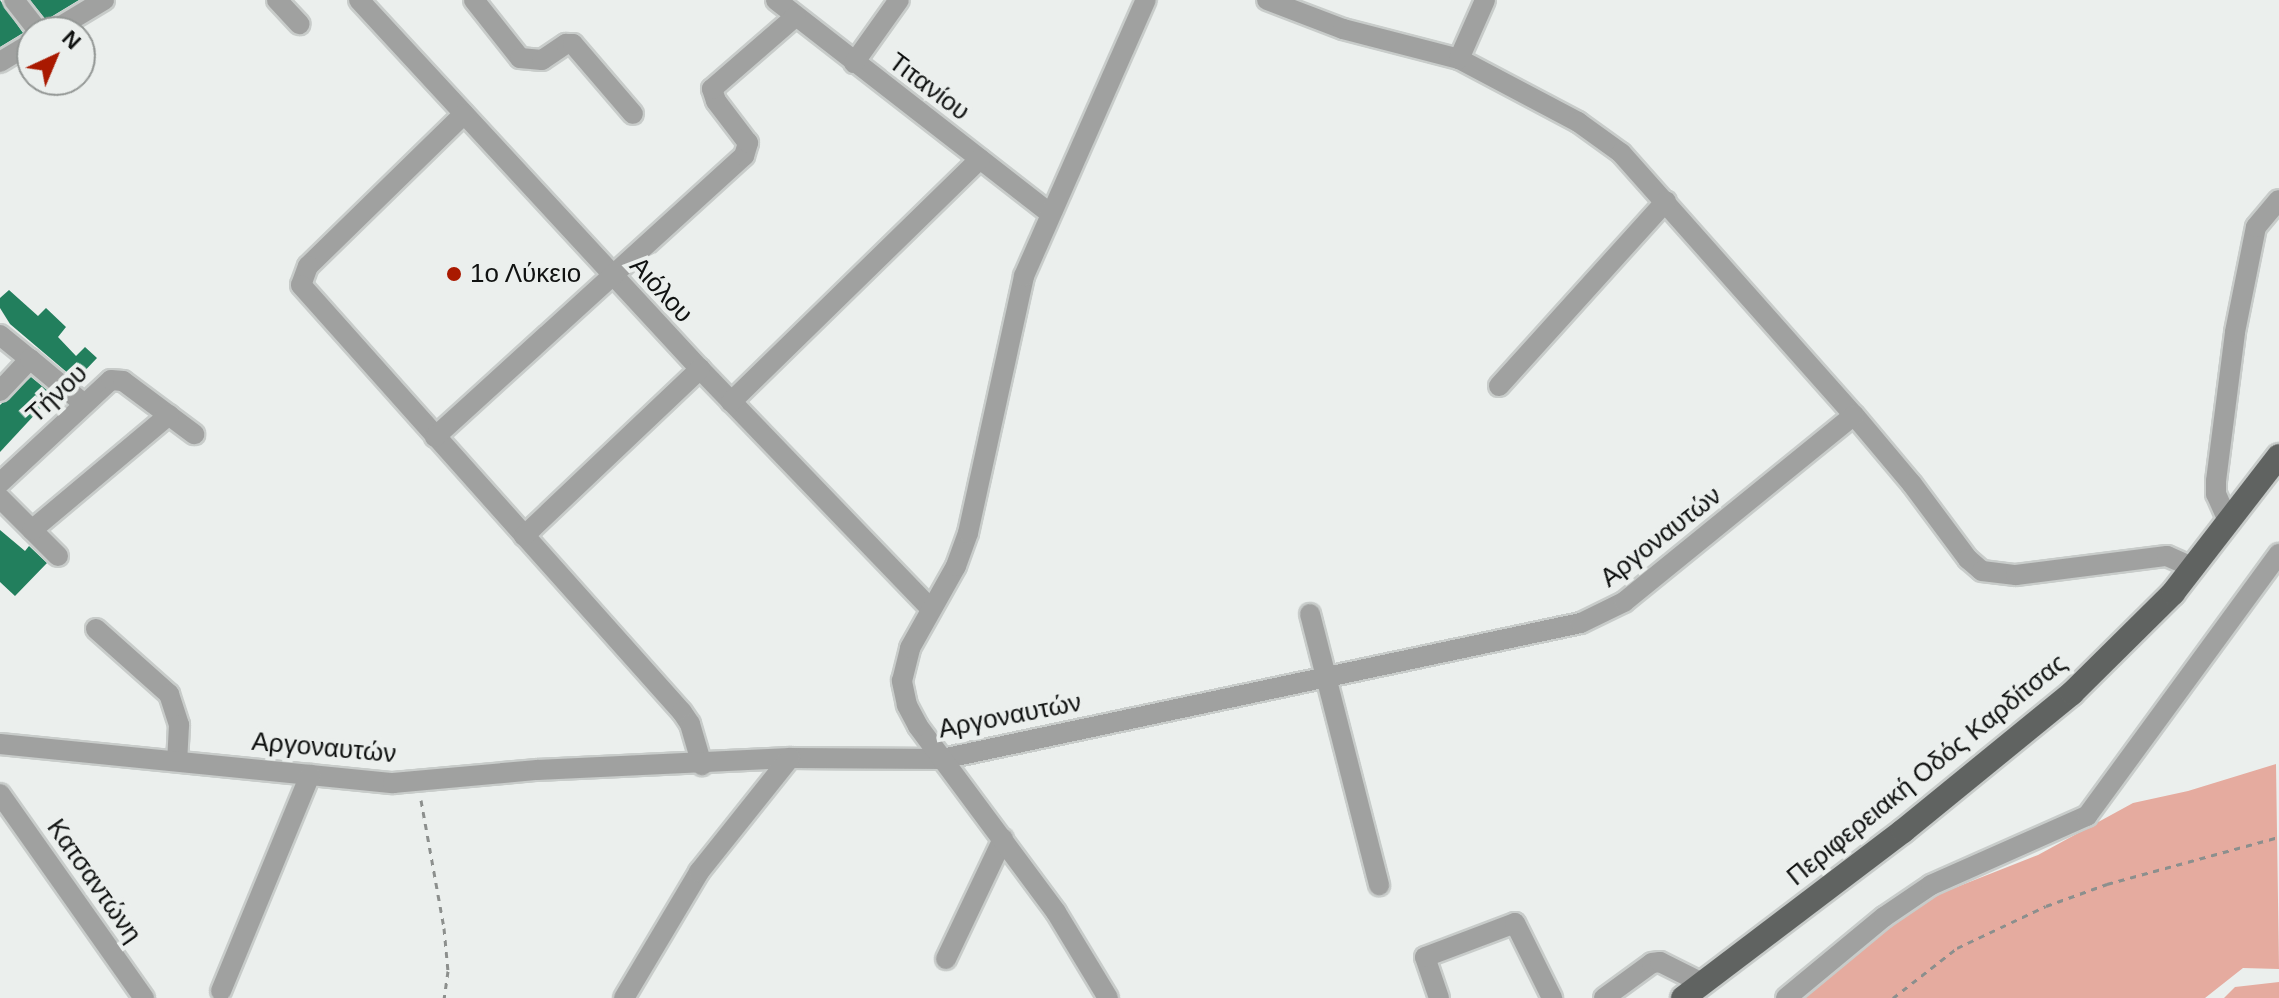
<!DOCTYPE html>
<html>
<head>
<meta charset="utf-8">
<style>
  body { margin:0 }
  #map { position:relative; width:2279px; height:998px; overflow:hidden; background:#ebefed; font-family:Helvetica,sans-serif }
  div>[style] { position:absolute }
  .green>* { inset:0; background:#e5ab9f }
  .building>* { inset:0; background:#227f5d }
  .path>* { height:3px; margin-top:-1.5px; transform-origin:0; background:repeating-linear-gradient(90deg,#8c8f8d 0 6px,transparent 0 12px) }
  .roads { filter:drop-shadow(2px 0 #c8ccca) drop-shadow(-2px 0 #c8ccca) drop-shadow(0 2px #c8ccca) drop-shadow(0 -2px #c8ccca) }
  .minor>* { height:20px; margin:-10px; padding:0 10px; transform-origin:10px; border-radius:10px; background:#a0a1a0 }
  .major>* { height:24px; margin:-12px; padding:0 12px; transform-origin:12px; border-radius:12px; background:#606361 }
  .dots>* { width:22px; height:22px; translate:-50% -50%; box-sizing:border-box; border:4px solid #ebefed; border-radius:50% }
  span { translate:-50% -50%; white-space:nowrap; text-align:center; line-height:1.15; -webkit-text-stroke:8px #ebefed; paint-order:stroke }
  .street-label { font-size:26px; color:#101211 }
  .poi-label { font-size:26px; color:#101211 }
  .left { translate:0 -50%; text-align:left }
  .north { position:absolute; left:16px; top:16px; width:80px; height:80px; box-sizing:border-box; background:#ebefed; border:2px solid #939795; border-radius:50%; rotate:44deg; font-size:22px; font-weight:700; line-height:32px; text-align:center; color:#101211 }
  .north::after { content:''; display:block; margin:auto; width:28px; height:36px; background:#a91900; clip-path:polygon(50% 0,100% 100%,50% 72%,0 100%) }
</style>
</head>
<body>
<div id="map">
  <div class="green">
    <div style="clip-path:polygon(2276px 764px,2279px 969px,2243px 968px,2205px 998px,1801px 998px,1889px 923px,1934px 896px,2038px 855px,2133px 803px,2188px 791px)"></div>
    <div style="clip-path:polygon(2279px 982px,2279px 998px,2224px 998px,2235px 987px)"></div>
  </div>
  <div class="building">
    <div style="clip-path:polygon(0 0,23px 33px,0 47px)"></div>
    <div style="clip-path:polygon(30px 0,79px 0,46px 20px)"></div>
    <div style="clip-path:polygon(9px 290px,38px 316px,46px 308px,66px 327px,58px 337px,76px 356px,85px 347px,97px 358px,76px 380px,10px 324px,0 308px,0 298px)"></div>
    <div style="clip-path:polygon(31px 377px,53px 395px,0 452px,0 405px)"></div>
    <div style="clip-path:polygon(0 530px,25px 551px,29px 546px,47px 563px,15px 596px,0 582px)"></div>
  </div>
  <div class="path">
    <div style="left:421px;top:800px;width:130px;rotate:79.8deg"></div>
    <div style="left:444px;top:928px;width:43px;rotate:84.7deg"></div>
    <div style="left:448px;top:971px;width:27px;rotate:98deg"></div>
    <div style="left:1893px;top:998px;width:81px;rotate:-38deg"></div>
    <div style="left:1957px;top:948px;width:98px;rotate:-25.3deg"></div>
    <div style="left:2046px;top:906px;width:65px;rotate:-19.8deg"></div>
    <div style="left:2107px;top:884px;width:178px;rotate:-15.3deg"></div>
  </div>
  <div class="roads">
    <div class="minor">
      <div style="left:14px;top:0;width:41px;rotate:52deg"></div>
      <div style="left:277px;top:0;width:33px;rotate:47deg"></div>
      <div style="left:359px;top:0;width:502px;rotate:47.26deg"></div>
      <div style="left:700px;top:369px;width:333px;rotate:46.1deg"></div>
      <div style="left:474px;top:0;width:74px;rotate:51.6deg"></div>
      <div style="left:520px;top:58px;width:22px;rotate:5deg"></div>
      <div style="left:542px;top:60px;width:29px;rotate:-34deg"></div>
      <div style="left:566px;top:44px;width:7px"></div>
      <div style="left:573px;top:44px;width:92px;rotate:49.4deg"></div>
      <div style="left:776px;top:0;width:348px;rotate:37.9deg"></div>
      <div style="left:1267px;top:0;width:81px;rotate:20.9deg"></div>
      <div style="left:1343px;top:29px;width:120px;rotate:14.5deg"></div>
      <div style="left:1459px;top:59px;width:135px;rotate:27.9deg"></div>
      <div style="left:1578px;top:122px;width:53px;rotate:35.8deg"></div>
      <div style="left:1621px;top:153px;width:351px;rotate:48.4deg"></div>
      <div style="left:1854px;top:415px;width:90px;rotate:50deg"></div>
      <div style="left:1912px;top:484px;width:94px;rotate:53.3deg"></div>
      <div style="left:1968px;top:559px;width:18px;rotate:41deg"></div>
      <div style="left:1982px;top:571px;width:34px;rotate:7deg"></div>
      <div style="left:2016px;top:575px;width:152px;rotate:-7.2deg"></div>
      <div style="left:2167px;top:556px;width:30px;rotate:24deg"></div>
      <div style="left:51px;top:32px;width:62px;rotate:-31.1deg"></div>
      <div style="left:1459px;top:59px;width:64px;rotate:-66.2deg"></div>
      <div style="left:0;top:62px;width:37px;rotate:-31deg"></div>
      <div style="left:854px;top:63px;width:77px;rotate:-54.5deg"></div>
      <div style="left:464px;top:114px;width:218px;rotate:135.7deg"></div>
      <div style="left:308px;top:266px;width:20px;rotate:110deg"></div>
      <div style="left:301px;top:285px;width:572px;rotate:48.26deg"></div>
      <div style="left:682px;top:712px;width:14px;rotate:56deg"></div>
      <div style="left:690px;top:724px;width:43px;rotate:73.7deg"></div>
      <div style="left:0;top:335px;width:38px;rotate:39deg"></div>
      <div style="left:1499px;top:386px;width:249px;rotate:-47.9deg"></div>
      <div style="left:0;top:391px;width:44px;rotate:-46.8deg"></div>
      <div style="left:30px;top:359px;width:70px;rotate:39.8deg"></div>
      <div style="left:731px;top:402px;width:348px;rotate:-44.3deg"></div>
      <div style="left:435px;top:437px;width:418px;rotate:-42.3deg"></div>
      <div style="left:744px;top:156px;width:14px;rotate:-73deg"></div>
      <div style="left:748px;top:143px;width:53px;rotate:-127.3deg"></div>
      <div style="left:716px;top:101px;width:13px;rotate:-108deg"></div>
      <div style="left:712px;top:89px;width:111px;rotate:-41deg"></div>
      <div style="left:0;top:483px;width:151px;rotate:-42.9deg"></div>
      <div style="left:111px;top:380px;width:12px;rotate:5deg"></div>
      <div style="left:123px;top:381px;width:89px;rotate:36.7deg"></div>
      <div style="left:0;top:498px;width:82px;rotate:45deg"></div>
      <div style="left:2229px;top:523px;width:32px;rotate:-114deg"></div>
      <div style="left:2216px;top:494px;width:13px;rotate:-90deg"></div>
      <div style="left:2216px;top:481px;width:150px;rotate:-82.7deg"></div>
      <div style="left:2235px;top:332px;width:107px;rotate:-78.7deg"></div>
      <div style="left:2256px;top:227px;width:35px;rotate:-50deg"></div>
      <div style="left:32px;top:530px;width:179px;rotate:-40deg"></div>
      <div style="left:524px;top:536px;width:243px;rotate:-43.5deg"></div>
      <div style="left:1310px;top:614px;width:280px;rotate:75.7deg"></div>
      <div style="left:96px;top:629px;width:98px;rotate:41.7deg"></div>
      <div style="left:169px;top:694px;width:33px;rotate:72deg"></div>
      <div style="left:179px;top:725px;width:36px;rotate:93deg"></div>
      <div style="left:0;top:744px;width:395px;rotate:5.7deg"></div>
      <div style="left:393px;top:783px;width:145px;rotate:-5.2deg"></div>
      <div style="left:537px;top:770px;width:253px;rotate:-2.7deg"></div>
      <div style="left:790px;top:758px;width:152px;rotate:0.4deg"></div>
      <div style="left:942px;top:759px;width:653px;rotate:-12.02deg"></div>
      <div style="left:1581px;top:623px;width:48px;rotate:-26deg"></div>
      <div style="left:1624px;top:602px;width:296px;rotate:-39.1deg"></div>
      <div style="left:0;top:794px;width:250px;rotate:54.8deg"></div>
      <div style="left:946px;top:959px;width:133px;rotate:-64.6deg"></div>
      <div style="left:221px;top:991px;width:234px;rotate:-67.6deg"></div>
      <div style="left:624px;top:998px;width:147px;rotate:-59.2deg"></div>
      <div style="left:699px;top:872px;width:146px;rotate:-51.4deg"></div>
      <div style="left:1108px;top:998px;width:100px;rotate:-121.2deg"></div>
      <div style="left:1056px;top:912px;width:232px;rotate:-126.6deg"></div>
      <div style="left:918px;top:726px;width:24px;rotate:-118deg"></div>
      <div style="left:907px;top:705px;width:25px;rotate:-102deg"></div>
      <div style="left:902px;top:681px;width:34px;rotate:-76deg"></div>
      <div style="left:910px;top:648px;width:94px;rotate:-60.7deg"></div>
      <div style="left:956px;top:566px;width:35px;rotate:-70deg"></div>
      <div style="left:968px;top:533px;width:263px;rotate:-77.7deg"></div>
      <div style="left:1024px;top:276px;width:302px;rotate:-66.2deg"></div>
      <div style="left:1439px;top:998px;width:43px;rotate:-108.9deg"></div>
      <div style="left:1425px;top:957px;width:96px;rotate:-20.7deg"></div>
      <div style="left:1515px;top:923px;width:84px;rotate:63.7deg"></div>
      <div style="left:1604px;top:998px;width:59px;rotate:-36.1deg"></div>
      <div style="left:1652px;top:963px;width:8px;rotate:-7deg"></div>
      <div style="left:1660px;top:962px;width:47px;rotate:26.6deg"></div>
      <div style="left:1786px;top:998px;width:127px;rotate:-39.6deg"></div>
      <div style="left:1884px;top:917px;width:57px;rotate:-34.2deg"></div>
      <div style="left:1931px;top:885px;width:171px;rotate:-23.9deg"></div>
      <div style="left:2087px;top:816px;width:325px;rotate:-53.8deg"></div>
    </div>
    <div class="major">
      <div style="left:1683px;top:998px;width:276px;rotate:-37.2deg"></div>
      <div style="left:1903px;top:831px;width:218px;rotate:-39.2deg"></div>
      <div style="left:2072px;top:693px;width:142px;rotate:-44.7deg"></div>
      <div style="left:2173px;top:593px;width:173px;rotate:-52.3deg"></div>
    </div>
  </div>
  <div class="dots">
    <div style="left:454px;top:274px;background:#a91900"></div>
  </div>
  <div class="street-label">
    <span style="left:929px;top:87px;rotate:37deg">Τιτανίου</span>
    <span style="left:661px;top:290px;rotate:47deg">Αιόλου</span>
    <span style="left:57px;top:394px;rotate:-43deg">Τήνου</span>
    <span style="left:1661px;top:537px;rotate:-38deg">Αργοναυτών</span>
    <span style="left:1010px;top:716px;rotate:-11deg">Αργοναυτών</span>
    <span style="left:324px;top:748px;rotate:5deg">Αργοναυτών</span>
    <span style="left:1927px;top:770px;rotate:-39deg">Περιφερειακή Οδός Καρδίτσας</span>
    <span style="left:94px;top:881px;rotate:55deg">Κατσαντώνη</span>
  </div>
  <div class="poi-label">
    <span class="left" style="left:470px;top:274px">1ο Λύκειο</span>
  </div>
  <div class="north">N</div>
</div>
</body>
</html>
